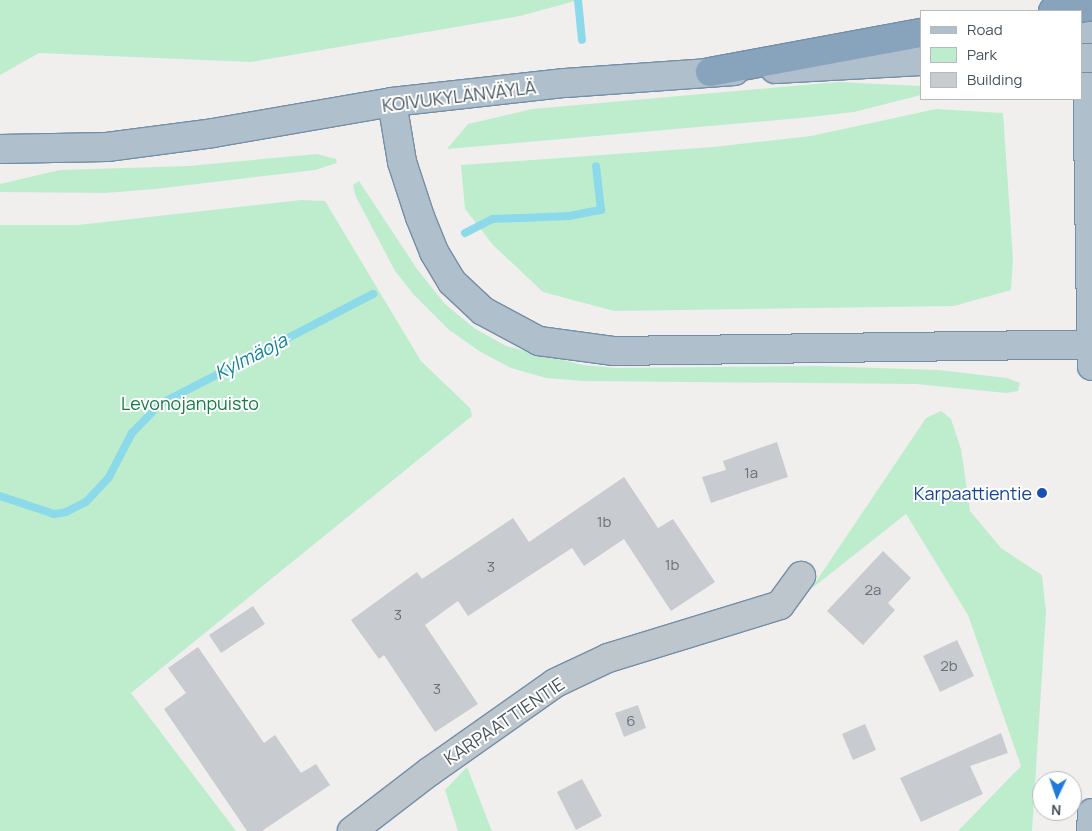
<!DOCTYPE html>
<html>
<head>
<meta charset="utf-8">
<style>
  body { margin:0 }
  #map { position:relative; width:1092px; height:831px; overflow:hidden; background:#f1eeee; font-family:Manrope,sans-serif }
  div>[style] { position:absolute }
  .green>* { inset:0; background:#beedce }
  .stream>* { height:8px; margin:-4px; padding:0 4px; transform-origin:4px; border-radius:4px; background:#8cdae9 }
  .building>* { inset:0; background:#c8ccd1 }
  .roads { filter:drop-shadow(1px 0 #738fa7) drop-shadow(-1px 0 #738fa7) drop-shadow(0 1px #738fa7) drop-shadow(0 -1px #738fa7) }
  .minor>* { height:28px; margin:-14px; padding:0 14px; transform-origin:14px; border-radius:14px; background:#bdc6cd }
  .major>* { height:28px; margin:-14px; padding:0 14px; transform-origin:14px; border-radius:14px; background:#afbfcc }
  .highway>* { height:28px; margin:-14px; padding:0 14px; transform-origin:14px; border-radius:14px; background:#87a4bc }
  .bridges { filter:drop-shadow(1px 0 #738fa7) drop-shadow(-1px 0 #738fa7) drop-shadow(0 1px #738fa7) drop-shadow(0 -1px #738fa7) }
  .major-bridge>* { height:28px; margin:-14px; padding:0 14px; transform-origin:14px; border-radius:14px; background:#afbfcc }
  .highway-bridge>* { height:28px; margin:-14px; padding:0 14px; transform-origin:14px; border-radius:14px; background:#87a4bc }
  .dots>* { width:14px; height:14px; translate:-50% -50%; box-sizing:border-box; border:2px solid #fff; border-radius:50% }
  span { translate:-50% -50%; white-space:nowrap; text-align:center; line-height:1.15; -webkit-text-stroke:4px #fff; paint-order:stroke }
  .number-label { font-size:15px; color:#677178 }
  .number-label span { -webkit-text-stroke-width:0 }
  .street-label { font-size:18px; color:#47535b }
  .park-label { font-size:18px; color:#1a7a45 }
  .transit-label { font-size:18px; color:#164399 }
  .right { translate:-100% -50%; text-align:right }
  .water-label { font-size:19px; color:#118195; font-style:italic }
  .legend { position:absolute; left:920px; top:10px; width:162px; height:90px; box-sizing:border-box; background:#fff; border:1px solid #b5babd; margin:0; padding:6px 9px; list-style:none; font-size:15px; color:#47535b }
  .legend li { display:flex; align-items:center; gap:10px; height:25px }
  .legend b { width:25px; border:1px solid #b5babd }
  .north { position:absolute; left:1032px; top:771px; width:50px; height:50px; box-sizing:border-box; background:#fff; border:1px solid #b5babd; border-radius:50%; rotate:183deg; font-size:14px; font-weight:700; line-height:20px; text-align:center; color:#47535b }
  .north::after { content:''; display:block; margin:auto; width:18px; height:22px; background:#1f7adb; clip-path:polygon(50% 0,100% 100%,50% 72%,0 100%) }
</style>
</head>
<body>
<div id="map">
  <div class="green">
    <div style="clip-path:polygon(0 0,579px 0,520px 16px,251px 62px,39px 53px,0 75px)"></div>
    <div style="clip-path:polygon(838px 82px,921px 86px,921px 95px,854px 112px,801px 118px,447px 149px,468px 124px,532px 109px)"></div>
    <div style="clip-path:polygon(936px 109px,1003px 113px,1013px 259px,1011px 290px,954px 306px,614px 311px,543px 292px,493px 245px,465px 209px,461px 165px,713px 147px,811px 136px)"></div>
    <div style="clip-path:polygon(317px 154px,336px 159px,337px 163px,315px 170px,155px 189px,105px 193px,0 192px,0 184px,60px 170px,188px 166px)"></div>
    <div style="clip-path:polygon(359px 181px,417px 269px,445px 304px,474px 328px,506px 346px,583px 365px,616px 368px,819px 366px,939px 370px,1007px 378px,1020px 383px,1018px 391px,1006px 393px,916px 384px,584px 381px,546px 378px,511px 368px,479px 351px,448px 329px,414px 295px,395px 271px,356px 197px,353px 185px)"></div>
    <div style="clip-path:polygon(301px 200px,325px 201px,421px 361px,470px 408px,472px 416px,131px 693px,236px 831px,0 831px,0 225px,78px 225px)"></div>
    <div style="clip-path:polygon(941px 411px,951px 419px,961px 449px,970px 511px,1001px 548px,1042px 575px,1046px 612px,1032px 831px,958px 831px,1021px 766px,968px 615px,906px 514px,811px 589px,926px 418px)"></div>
    <div style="clip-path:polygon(467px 767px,492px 831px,458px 831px,445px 790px)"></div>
  </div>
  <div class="stream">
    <div style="left:578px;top:0;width:40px;rotate:84.3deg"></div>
    <div style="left:465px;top:233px;width:31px;rotate:-27deg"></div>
    <div style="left:493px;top:219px;width:76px;rotate:-2.3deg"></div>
    <div style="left:569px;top:216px;width:33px;rotate:-11deg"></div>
    <div style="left:601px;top:210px;width:44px;rotate:-96.5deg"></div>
    <div style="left:0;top:496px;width:57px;rotate:18.4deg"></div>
    <div style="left:54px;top:514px;width:12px;rotate:-9deg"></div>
    <div style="left:66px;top:512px;width:22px;rotate:-27deg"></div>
    <div style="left:86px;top:502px;width:34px;rotate:-47deg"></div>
    <div style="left:109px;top:477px;width:50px;rotate:-62.4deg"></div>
    <div style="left:132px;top:433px;width:40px;rotate:-46deg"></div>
    <div style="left:160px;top:404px;width:240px;rotate:-27.3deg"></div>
  </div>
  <div class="building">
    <div style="clip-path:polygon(777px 442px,788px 477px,711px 503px,702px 477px,726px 470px,723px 461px)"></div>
    <div style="clip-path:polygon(624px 477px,658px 528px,673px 519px,715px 582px,671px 611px,624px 539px,584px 566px,572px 548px,468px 616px,458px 601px,425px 625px,478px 704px,435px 732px,384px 655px,379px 659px,351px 620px,417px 572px,422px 579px,513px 518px,529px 542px)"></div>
    <div style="clip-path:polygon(883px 551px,911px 578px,888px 603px,895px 610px,863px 645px,827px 611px)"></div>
    <div style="clip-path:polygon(253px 606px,265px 624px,221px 653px,209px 635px)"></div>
    <div style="clip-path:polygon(957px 640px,974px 676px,940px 692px,923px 656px)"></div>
    <div style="clip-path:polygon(198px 647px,264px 743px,275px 735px,301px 773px,316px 764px,330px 785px,262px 831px,247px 831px,164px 709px,186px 693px,168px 668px)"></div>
    <div style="clip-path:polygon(638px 705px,646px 728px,624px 737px,615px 713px)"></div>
    <div style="clip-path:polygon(865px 724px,876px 750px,853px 760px,842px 734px)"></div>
    <div style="clip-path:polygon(1001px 733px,1008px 753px,970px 766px,983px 794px,921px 822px,900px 778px)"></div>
    <div style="clip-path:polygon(582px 779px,602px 816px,576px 830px,557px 792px)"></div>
  </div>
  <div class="roads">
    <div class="minor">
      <div style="left:352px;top:831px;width:97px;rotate:-37.5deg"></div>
      <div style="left:429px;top:772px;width:154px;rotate:-35.2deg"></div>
      <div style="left:555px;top:683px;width:59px;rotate:-25.3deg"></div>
      <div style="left:608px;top:658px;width:180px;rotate:-17.1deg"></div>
      <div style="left:780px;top:605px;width:36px;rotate:-54deg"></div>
    </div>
    <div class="major">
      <div style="left:1086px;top:0;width:366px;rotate:89.1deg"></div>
      <div style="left:775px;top:69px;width:146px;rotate:-3.1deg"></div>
      <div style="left:392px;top:102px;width:61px;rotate:80.5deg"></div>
      <div style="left:402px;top:162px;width:58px;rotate:71.9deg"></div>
      <div style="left:420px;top:217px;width:38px;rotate:68deg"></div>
      <div style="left:434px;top:252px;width:35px;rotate:59deg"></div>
      <div style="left:452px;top:282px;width:42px;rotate:43.1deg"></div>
      <div style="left:483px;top:311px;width:64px;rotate:28.2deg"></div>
      <div style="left:539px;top:341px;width:76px;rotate:7.6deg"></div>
      <div style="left:614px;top:351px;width:478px;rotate:-0.8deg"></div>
      <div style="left:0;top:149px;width:107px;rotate:-1.1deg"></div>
      <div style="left:107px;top:147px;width:107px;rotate:-7.5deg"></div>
      <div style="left:213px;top:133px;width:182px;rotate:-9.8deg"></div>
      <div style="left:392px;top:102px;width:174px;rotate:-6.3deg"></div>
      <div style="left:565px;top:83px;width:170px;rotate:-4deg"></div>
      <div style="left:1091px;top:831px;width:18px;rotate:-87deg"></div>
    </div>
    <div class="highway">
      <div style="left:710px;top:72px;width:215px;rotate:-10.5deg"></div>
    </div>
  </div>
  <div class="bridges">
    <div class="major-bridge">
      <div style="left:1081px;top:58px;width:11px"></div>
    </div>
    <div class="highway-bridge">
      <div style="left:1053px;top:11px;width:39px;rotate:-7deg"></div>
    </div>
  </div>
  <div class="dots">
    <div style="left:1042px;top:493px;background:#1a4fb4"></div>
  </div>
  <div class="number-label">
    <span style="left:751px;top:473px">1a</span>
    <span style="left:604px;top:522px">1b</span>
    <span style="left:672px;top:565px">1b</span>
    <span style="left:491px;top:567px">3</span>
    <span style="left:873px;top:590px">2a</span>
    <span style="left:398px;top:615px">3</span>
    <span style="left:949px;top:666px">2b</span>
    <span style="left:437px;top:689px">3</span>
    <span style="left:631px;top:721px">6</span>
  </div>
  <div class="street-label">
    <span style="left:459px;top:96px;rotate:-7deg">KOIVUKYLÄNVÄYLÄ</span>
    <span style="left:504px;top:721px;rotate:-34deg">KARPAATTIENTIE</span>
  </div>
  <div class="park-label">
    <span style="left:190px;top:403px">Levonojanpuisto</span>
  </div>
  <div class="transit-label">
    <span class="right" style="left:1032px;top:493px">Karpaattientie</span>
  </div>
  <div class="water-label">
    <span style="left:251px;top:357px;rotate:-27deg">Kylmäoja</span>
  </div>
  <ul class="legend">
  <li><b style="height:6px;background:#afbfcc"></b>Road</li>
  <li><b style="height:14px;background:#beedce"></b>Park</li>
  <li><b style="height:14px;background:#c8ccd1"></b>Building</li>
  </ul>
  <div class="north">N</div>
</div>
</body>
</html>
